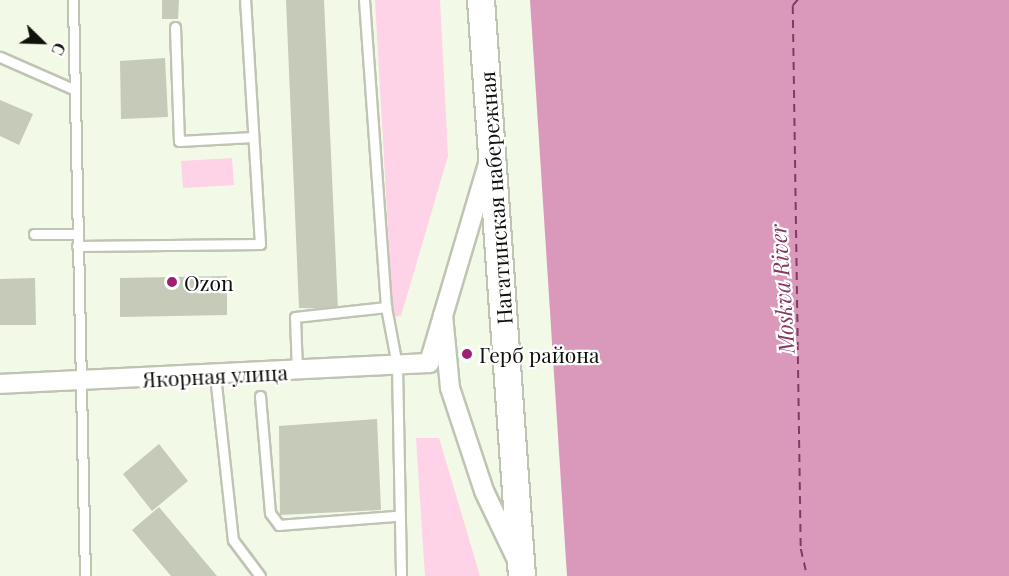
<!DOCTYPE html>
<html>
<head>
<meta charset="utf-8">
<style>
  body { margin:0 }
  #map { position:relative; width:1009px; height:576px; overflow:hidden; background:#f3f9e7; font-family:"Playfair Display",serif }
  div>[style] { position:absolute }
  .green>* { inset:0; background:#fed2e7 }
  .water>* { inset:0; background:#da99ba }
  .ferry>* { height:1.5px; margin-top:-0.75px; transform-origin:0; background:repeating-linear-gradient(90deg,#853864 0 8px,transparent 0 14px) }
  .building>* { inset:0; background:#c5cab9 }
  .roads { filter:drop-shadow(2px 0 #bfc4b3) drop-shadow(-2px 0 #bfc4b3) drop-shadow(0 2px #bfc4b3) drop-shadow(0 -2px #bfc4b3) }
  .lane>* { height:9px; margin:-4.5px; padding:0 4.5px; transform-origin:4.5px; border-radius:4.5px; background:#fff }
  .street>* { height:18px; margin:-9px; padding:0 9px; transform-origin:9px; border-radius:9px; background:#fff }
  .secondary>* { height:26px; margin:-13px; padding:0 13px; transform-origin:13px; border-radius:13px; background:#fff }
  .dots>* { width:16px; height:16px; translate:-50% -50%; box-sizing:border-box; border:3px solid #fff; border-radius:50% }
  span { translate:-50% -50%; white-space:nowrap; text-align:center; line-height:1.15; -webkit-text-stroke:4.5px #fff; paint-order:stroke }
  .street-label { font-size:21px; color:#10110b }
  .poi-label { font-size:21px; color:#10110b }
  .left { translate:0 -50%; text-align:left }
  .water-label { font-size:22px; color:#853864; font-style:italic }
  .north { position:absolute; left:12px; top:12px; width:60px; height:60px; -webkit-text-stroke:4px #fff; paint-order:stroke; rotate:113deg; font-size:16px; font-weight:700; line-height:24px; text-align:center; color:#10110b }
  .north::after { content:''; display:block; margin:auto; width:21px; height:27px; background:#10110b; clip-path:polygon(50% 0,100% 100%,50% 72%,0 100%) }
</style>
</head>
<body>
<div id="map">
  <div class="green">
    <div style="clip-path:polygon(375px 0,440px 0,448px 156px,401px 316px,393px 317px)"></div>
    <div style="clip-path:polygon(232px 158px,234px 185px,183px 188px,181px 161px)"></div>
    <div style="clip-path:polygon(416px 438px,439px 438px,480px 576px,425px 576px)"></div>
  </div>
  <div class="water">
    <div style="clip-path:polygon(530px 0,1009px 0,1009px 576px,567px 576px)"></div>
  </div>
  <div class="ferry">
    <div style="left:798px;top:0;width:8px;rotate:130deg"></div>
    <div style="left:793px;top:6px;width:543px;rotate:89.16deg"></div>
    <div style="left:801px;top:549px;width:28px;rotate:77deg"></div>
  </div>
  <div class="building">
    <div style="clip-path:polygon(162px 0,179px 0,178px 19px,162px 19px)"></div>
    <div style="clip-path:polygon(286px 0,324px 0,338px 309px,299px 308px)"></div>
    <div style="clip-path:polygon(165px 58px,168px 117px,121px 119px,120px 61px)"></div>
    <div style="clip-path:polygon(0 100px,33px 114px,19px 145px,0 136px)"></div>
    <div style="clip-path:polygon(227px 276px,227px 315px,120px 317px,120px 278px)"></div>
    <div style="clip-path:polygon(35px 278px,36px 325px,0 325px,0 279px)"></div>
    <div style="clip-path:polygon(377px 419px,381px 510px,280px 515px,279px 426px)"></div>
    <div style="clip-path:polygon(159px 444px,188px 481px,152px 511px,123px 474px)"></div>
    <div style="clip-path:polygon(159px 507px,206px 563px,217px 576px,171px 576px,132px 530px)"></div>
  </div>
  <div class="roads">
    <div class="lane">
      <div style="left:73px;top:0;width:576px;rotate:88.81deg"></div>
      <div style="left:364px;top:0;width:308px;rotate:85.9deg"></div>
      <div style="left:386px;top:307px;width:59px;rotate:79.3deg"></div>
      <div style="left:397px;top:365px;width:211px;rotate:88.9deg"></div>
      <div style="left:175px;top:27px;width:114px;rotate:88deg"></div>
      <div style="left:179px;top:141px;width:74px;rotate:-3.1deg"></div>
      <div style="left:0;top:57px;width:80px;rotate:23.7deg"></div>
      <div style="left:34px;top:234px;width:43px"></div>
      <div style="left:77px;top:246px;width:183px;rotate:-0.6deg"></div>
      <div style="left:260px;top:244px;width:244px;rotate:-93.5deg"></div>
      <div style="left:297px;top:371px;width:54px;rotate:-92.1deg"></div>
      <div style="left:295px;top:317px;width:92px;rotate:-6.3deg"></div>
      <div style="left:215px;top:375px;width:166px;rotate:83.8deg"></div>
      <div style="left:233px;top:540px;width:45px;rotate:53.1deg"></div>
      <div style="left:260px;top:396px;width:117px;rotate:85.1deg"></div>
      <div style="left:270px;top:513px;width:15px;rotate:53deg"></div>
      <div style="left:279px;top:525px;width:118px;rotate:-4.4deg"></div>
    </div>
    <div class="street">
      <div style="left:443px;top:315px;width:73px;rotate:84.5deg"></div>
      <div style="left:450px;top:388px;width:108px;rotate:71.7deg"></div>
      <div style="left:484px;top:491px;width:76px;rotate:64.4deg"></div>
      <div style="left:429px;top:363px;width:211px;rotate:-73.5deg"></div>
      <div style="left:0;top:384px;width:430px;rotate:-2.8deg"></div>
    </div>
    <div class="secondary">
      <div style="left:481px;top:0;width:577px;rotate:85.93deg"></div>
    </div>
  </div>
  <div class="dots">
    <div style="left:172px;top:282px;background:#a01f70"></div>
    <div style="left:467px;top:354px;background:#a01f70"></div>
  </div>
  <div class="street-label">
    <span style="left:495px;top:198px;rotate:-94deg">Нагатинская набережная</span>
    <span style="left:215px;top:375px;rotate:-3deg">Якорная улица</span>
  </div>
  <div class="poi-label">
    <span class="left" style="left:184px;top:282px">Ozon</span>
    <span class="left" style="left:479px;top:354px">Герб района</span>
  </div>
  <div class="water-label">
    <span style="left:782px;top:289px;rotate:-94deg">Moskva River</span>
  </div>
  <div class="north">С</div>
</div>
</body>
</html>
